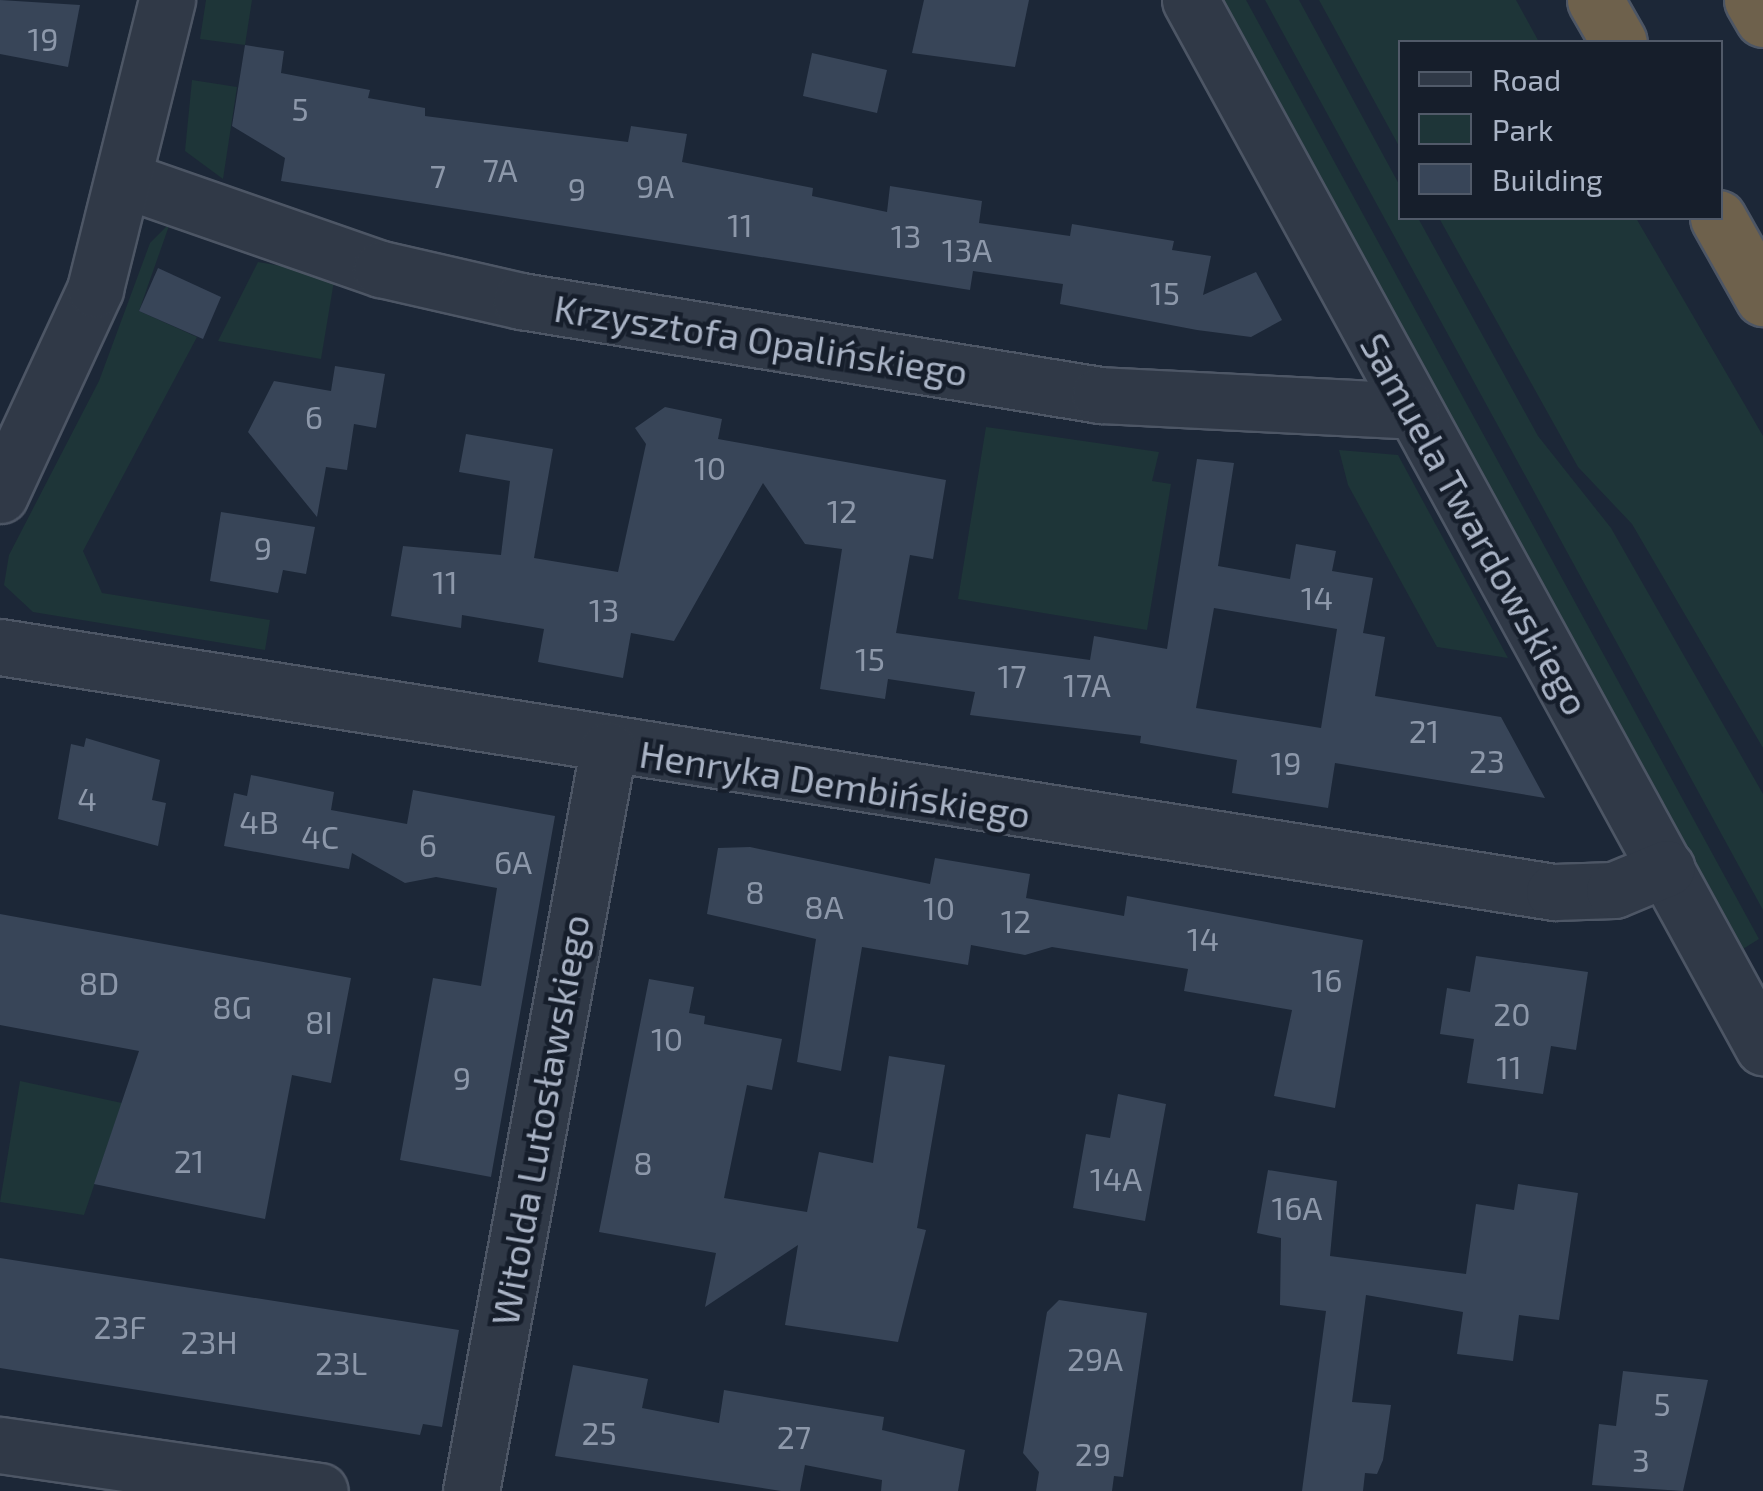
<!DOCTYPE html>
<html>
<head>
<meta charset="utf-8">
<style>
  body { margin:0 }
  #map { position:relative; width:1763px; height:1491px; overflow:hidden; background:#1c2737; font-family:"Exo 2",sans-serif }
  div>[style] { position:absolute }
  .green>* { inset:0; background:#1e3538 }
  .building>* { inset:0; background:#384558 }
  .roads { filter:drop-shadow(2px 0 #4d5665) drop-shadow(-2px 0 #4d5665) drop-shadow(0 2px #4d5665) drop-shadow(0 -2px #4d5665) }
  .minor>* { height:55px; margin:-27.5px; padding:0 27.5px; transform-origin:27.5px; border-radius:27.5px; background:#303947 }
  .highway>* { height:55px; margin:-27.5px; padding:0 27.5px; transform-origin:27.5px; border-radius:27.5px; background:#6e614c }
  span { translate:-50% -50%; white-space:nowrap; text-align:center; line-height:1.15; -webkit-text-stroke:9px #161e2b; paint-order:stroke }
  .number-label { font-size:32px; color:#8d98aa }
  .number-label span { -webkit-text-stroke-width:0 }
  .street-label { font-size:38px; color:#a9b3c5 }
  .legend { position:absolute; left:1398px; top:40px; width:325px; height:180px; box-sizing:border-box; background:#161e2b; border:2px solid #515a69; margin:0; padding:12px 18px; list-style:none; font-size:30px; color:#a9b3c5 }
  .legend li { display:flex; align-items:center; gap:20px; height:50px }
  .legend b { width:50px; border:2px solid #515a69 }
</style>
</head>
<body>
<div id="map">
  <div class="green">
    <div style="clip-path:polygon(206px 0,252px 0,245px 45px,200px 39px)"></div>
    <div style="clip-path:polygon(1217px 0,1246px 0,1759px 939px,1738px 952px)"></div>
    <div style="clip-path:polygon(1265px 0,1299px 0,1400px 186px,1400px 218px,1418px 218px,1538px 436px,1611px 528px,1763px 794px,1763px 910px)"></div>
    <div style="clip-path:polygon(1319px 0,1516px 0,1539px 42px,1400px 42px,1400px 148px)"></div>
    <div style="clip-path:polygon(192px 80px,237px 87px,223px 179px,185px 151px)"></div>
    <div style="clip-path:polygon(1439px 218px,1636px 218px,1763px 436px,1763px 748px,1632px 524px,1578px 467px)"></div>
    <div style="clip-path:polygon(170px 223px,139px 311px,197px 337px,83px 551px,102px 593px,270px 620px,265px 650px,33px 612px,4px 585px,9px 555px,99px 381px,150px 243px)"></div>
    <div style="clip-path:polygon(258px 262px,335px 275px,321px 359px,218px 341px)"></div>
    <div style="clip-path:polygon(986px 427px,1159px 452px,1152px 481px,1171px 484px,1147px 630px,958px 599px)"></div>
    <div style="clip-path:polygon(1339px 450px,1398px 455px,1508px 658px,1437px 647px,1348px 485px)"></div>
    <div style="clip-path:polygon(20px 1081px,122px 1103px,84px 1215px,0 1202px)"></div>
  </div>
  <div class="building">
    <div style="clip-path:polygon(0 0,80px 5px,68px 67px,0 54px)"></div>
    <div style="clip-path:polygon(924px 0,1029px 0,1015px 67px,912px 53px)"></div>
    <div style="clip-path:polygon(245px 45px,284px 51px,281px 73px,370px 90px,368px 98px,425px 108px,425px 116px,628px 142px,631px 126px,687px 134px,682px 162px,813px 188px,812px 196px,887px 212px,890px 186px,982px 201px,979px 223px,1070px 236px,1072px 224px,1174px 241px,1172px 250px,1211px 256px,1203px 295px,1256px 272px,1282px 320px,1251px 337px,1197px 330px,1060px 304px,1063px 284px,973px 271px,970px 290px,281px 181px,285px 158px,232px 126px)"></div>
    <div style="clip-path:polygon(812px 53px,887px 70px,877px 113px,803px 96px)"></div>
    <div style="clip-path:polygon(158px 268px,221px 297px,203px 339px,139px 311px)"></div>
    <div style="clip-path:polygon(335px 366px,385px 374px,376px 428px,354px 424px,347px 470px,326px 467px,317px 517px,248px 432px,274px 381px,331px 391px)"></div>
    <div style="clip-path:polygon(evenodd,665px 407px,722px 419px,718px 439px,946px 480px,933px 559px,910px 555px,896px 633px,1090px 660px,1094px 636px,1167px 649px,1197px 459px,1234px 463px,1218px 566px,1290px 579px,1296px 544px,1336px 551px,1332px 571px,1373px 578px,1363px 633px,1385px 637px,1375px 696px,1501px 717px,1545px 798px,1335px 763px,1328px 808px,1232px 793px,1237px 760px,1140px 743px,1141px 736px,970px 715px,975px 692px,888px 679px,885px 699px,820px 689px,842px 549px,805px 544px,763px 483px,674px 641px,631px 633px,623px 678px,538px 662px,544px 629px,462px 615px,461px 628px,391px 616px,403px 546px,501px 555px,510px 481px,459px 472px,466px 434px,553px 449px,534px 558px,618px 572px,646px 444px,635px 428px,665px 407px,1214px 608px,1337px 629px,1321px 728px,1196px 708px,1214px 608px)"></div>
    <div style="clip-path:polygon(221px 512px,315px 527px,306px 574px,283px 570px,278px 593px,210px 581px)"></div>
    <div style="clip-path:polygon(86px 738px,160px 760px,152px 800px,166px 803px,158px 846px,58px 819px,71px 744px,84px 747px)"></div>
    <div style="clip-path:polygon(251px 775px,334px 792px,331px 810px,407px 824px,413px 790px,555px 816px,491px 1177px,400px 1160px,433px 978px,481px 986px,497px 888px,436px 877px,405px 883px,352px 853px,349px 869px,224px 846px,234px 793px,247px 796px)"></div>
    <div style="clip-path:polygon(750px 847px,930px 884px,935px 858px,1030px 874px,1026px 898px,1124px 916px,1127px 896px,1363px 940px,1335px 1108px,1274px 1096px,1292px 1010px,1184px 991px,1188px 969px,1052px 947px,1025px 955px,971px 945px,968px 965px,862px 947px,841px 1071px,797px 1062px,816px 939px,707px 914px,718px 848px)"></div>
    <div style="clip-path:polygon(0 914px,351px 978px,331px 1083px,292px 1075px,265px 1219px,94px 1184px,139px 1051px,0 1025px)"></div>
    <div style="clip-path:polygon(1476px 956px,1588px 972px,1576px 1050px,1551px 1046px,1543px 1094px,1467px 1083px,1474px 1039px,1440px 1034px,1447px 988px,1470px 992px)"></div>
    <div style="clip-path:polygon(649px 979px,694px 987px,689px 1013px,705px 1016px,704px 1024px,782px 1039px,772px 1090px,747px 1085px,724px 1198px,807px 1212px,819px 1152px,873px 1163px,889px 1056px,945px 1065px,917px 1228px,926px 1230px,898px 1342px,785px 1325px,798px 1245px,705px 1307px,716px 1253px,599px 1232px)"></div>
    <div style="clip-path:polygon(1118px 1094px,1166px 1104px,1145px 1221px,1073px 1208px,1086px 1134px,1110px 1138px)"></div>
    <div style="clip-path:polygon(1268px 1170px,1337px 1181px,1330px 1256px,1466px 1274px,1476px 1204px,1514px 1210px,1518px 1184px,1578px 1193px,1559px 1320px,1519px 1315px,1513px 1361px,1457px 1354px,1463px 1312px,1366px 1295px,1352px 1402px,1391px 1405px,1383px 1460px,1377px 1474px,1365px 1473px,1363px 1491px,1302px 1491px,1326px 1311px,1280px 1305px,1281px 1238px,1257px 1233px)"></div>
    <div style="clip-path:polygon(0 1258px,459px 1330px,442px 1427px,423px 1424px,420px 1435px,0 1368px)"></div>
    <div style="clip-path:polygon(1059px 1300px,1147px 1313px,1123px 1477px,1114px 1476px,1112px 1491px,1036px 1491px,1039px 1472px,1023px 1453px,1047px 1312px)"></div>
    <div style="clip-path:polygon(573px 1365px,648px 1379px,642px 1408px,719px 1423px,724px 1390px,884px 1417px,882px 1430px,965px 1450px,958px 1491px,881px 1491px,882px 1480px,805px 1465px,800px 1491px,781px 1491px,555px 1456px)"></div>
    <div style="clip-path:polygon(1623px 1371px,1708px 1380px,1683px 1491px,1592px 1485px,1599px 1424px,1616px 1426px)"></div>
  </div>
  <div class="roads">
    <div class="minor">
      <div style="left:1190px;top:0;width:1194px;rotate:61.31deg"></div>
      <div style="left:128px;top:181px;width:268px;rotate:19.2deg"></div>
      <div style="left:381px;top:269px;width:144px;rotate:12.9deg"></div>
      <div style="left:521px;top:301px;width:587px;rotate:9.22deg"></div>
      <div style="left:1100px;top:395px;width:311px;rotate:2.9deg"></div>
      <div style="left:0;top:495px;width:227px;rotate:-65.2deg"></div>
      <div style="left:95px;top:289px;width:298px;rotate:-76deg"></div>
      <div style="left:0;top:647px;width:1573px;rotate:8.96deg"></div>
      <div style="left:1554px;top:892px;width:60px;rotate:-1.9deg"></div>
      <div style="left:1614px;top:890px;width:57px;rotate:-22.5deg"></div>
      <div style="left:0;top:1445px;width:323px;rotate:8.2deg"></div>
      <div style="left:471px;top:1491px;width:754px;rotate:-79.53deg"></div>
    </div>
    <div class="highway">
      <div style="left:1595px;top:0;width:48px;rotate:60.3deg"></div>
      <div style="left:1752px;top:0;width:22px;rotate:60deg"></div>
      <div style="left:1718px;top:218px;width:92px;rotate:60.6deg"></div>
    </div>
  </div>
  <div class="number-label">
    <span style="left:43px;top:38px">19</span>
    <span style="left:300px;top:108px">5</span>
    <span style="left:500px;top:169px">7A</span>
    <span style="left:438px;top:175px">7</span>
    <span style="left:655px;top:185px">9A</span>
    <span style="left:577px;top:188px">9</span>
    <span style="left:740px;top:224px">11</span>
    <span style="left:906px;top:235px">13</span>
    <span style="left:967px;top:249px">13A</span>
    <span style="left:1165px;top:292px">15</span>
    <span style="left:314px;top:416px">6</span>
    <span style="left:710px;top:467px">10</span>
    <span style="left:842px;top:510px">12</span>
    <span style="left:263px;top:547px">9</span>
    <span style="left:445px;top:581px">11</span>
    <span style="left:1317px;top:597px">14</span>
    <span style="left:604px;top:609px">13</span>
    <span style="left:870px;top:658px">15</span>
    <span style="left:1012px;top:675px">17</span>
    <span style="left:1087px;top:684px">17A</span>
    <span style="left:1424px;top:730px">21</span>
    <span style="left:1487px;top:760px">23</span>
    <span style="left:1286px;top:762px">19</span>
    <span style="left:87px;top:798px">4</span>
    <span style="left:259px;top:821px">4B</span>
    <span style="left:320px;top:836px">4C</span>
    <span style="left:428px;top:844px">6</span>
    <span style="left:513px;top:861px">6A</span>
    <span style="left:755px;top:891px">8</span>
    <span style="left:824px;top:906px">8A</span>
    <span style="left:939px;top:907px">10</span>
    <span style="left:1016px;top:920px">12</span>
    <span style="left:1203px;top:938px">14</span>
    <span style="left:1327px;top:979px">16</span>
    <span style="left:99px;top:982px">8D</span>
    <span style="left:232px;top:1006px">8G</span>
    <span style="left:1512px;top:1013px">20</span>
    <span style="left:319px;top:1021px">8I</span>
    <span style="left:667px;top:1038px">10</span>
    <span style="left:1509px;top:1066px">11</span>
    <span style="left:462px;top:1077px">9</span>
    <span style="left:189px;top:1160px">21</span>
    <span style="left:643px;top:1162px">8</span>
    <span style="left:1116px;top:1178px">14A</span>
    <span style="left:1297px;top:1207px">16A</span>
    <span style="left:120px;top:1326px">23F</span>
    <span style="left:209px;top:1341px">23H</span>
    <span style="left:1095px;top:1358px">29A</span>
    <span style="left:341px;top:1362px">23L</span>
    <span style="left:1662px;top:1403px">5</span>
    <span style="left:599px;top:1432px">25</span>
    <span style="left:794px;top:1436px">27</span>
    <span style="left:1093px;top:1453px">29</span>
    <span style="left:1641px;top:1459px">3</span>
  </div>
  <div class="street-label">
    <span style="left:761px;top:340px;rotate:9deg">Krzysztofa Opalińskiego</span>
    <span style="left:1475px;top:524px;rotate:61deg">Samuela Twardowskiego</span>
    <span style="left:835px;top:784px;rotate:9deg">Henryka Dembińskiego</span>
    <span style="left:540px;top:1120px;rotate:-80deg">Witolda Lutosławskiego</span>
  </div>
  <ul class="legend">
  <li><b style="height:12px;background:#303947"></b>Road</li>
  <li><b style="height:28px;background:#1e3538"></b>Park</li>
  <li><b style="height:28px;background:#384558"></b>Building</li>
  </ul>
</div>
</body>
</html>
